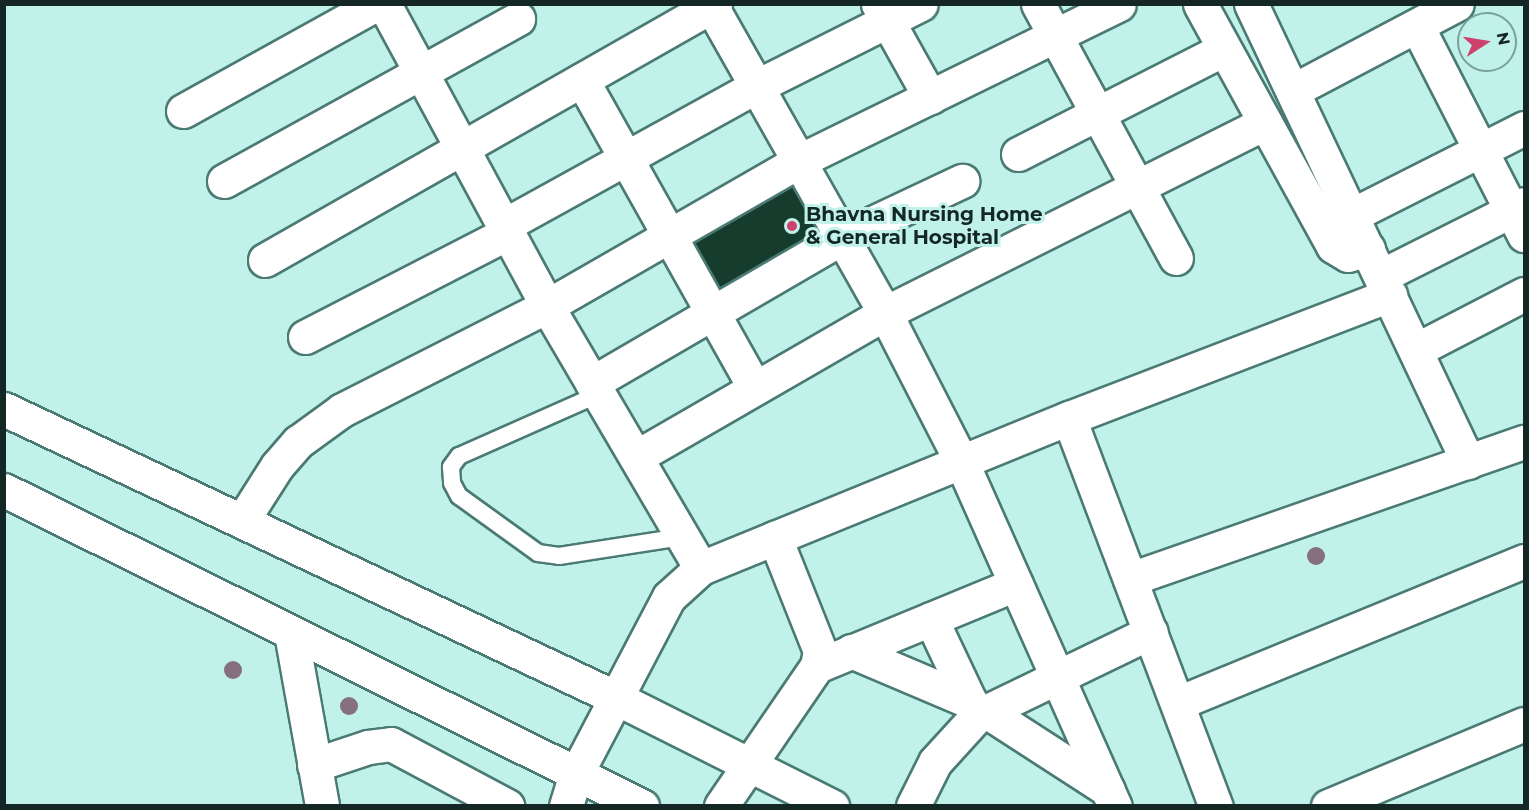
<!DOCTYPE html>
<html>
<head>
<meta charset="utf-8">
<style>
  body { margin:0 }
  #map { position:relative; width:1529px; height:810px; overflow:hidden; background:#c0f2ea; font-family:Montserrat,sans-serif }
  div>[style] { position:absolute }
  .building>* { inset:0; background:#153c2d }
  .roads { filter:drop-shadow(2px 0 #4b7a74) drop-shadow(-2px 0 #4b7a74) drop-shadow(0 2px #4b7a74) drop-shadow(0 -2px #4b7a74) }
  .lane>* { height:16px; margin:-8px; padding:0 8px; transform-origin:8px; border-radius:8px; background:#fff }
  .street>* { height:33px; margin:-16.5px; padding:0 16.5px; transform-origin:16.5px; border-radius:16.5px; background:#fff }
  .secondary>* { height:33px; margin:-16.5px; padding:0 16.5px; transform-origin:16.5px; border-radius:16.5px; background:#fff }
  .trees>* { width:18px; height:18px; margin:-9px; border-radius:50%; background:#866f7e }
  .dots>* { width:16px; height:16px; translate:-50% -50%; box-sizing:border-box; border:3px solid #c0f2ea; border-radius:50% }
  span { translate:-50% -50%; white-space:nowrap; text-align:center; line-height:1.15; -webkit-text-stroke:6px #c0f2ea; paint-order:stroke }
  .poi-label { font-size:20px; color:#142725; font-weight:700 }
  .left { translate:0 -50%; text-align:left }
  .frame { position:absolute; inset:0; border:6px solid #142725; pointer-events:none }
  .north { position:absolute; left:1457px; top:12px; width:60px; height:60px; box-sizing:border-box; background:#c0f2ea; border:2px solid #7ba19b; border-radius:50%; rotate:78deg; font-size:16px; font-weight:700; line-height:24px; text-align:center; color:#142725 }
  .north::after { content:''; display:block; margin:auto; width:21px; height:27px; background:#ce416d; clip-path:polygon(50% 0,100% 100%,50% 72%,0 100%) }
</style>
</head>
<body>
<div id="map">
  <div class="building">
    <div style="clip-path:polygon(795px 178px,825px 243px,711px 303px,676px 237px)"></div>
  </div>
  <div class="roads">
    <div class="lane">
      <div style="left:599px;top:394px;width:153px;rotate:156.1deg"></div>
      <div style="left:459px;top:456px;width:14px;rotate:126deg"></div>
      <div style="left:451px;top:467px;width:16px;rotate:86deg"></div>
      <div style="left:452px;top:483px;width:15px;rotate:62deg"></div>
      <div style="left:459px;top:496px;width:97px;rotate:35.8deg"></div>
      <div style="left:538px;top:553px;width:21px;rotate:8deg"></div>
      <div style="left:559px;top:556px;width:124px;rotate:-8.8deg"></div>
    </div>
    <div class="street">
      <div style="left:384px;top:4px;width:343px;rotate:61.6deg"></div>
      <div style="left:547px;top:306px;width:304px;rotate:59.6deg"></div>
      <div style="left:710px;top:4px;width:355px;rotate:60.5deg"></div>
      <div style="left:885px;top:313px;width:169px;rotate:62.8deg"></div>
      <div style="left:962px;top:463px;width:376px;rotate:66deg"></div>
      <div style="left:878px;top:4px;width:107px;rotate:60.8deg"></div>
      <div style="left:1038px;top:4px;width:289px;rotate:61.5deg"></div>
      <div style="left:1200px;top:4px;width:276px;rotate:61.2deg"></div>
      <div style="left:1333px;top:246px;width:17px;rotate:31deg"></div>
      <div style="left:1348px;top:255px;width:21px;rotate:-17deg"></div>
      <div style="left:1251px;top:4px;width:507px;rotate:64.65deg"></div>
      <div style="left:1417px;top:26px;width:235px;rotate:62.9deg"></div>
      <div style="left:582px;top:80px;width:353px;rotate:60.7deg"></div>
      <div style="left:1294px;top:90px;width:184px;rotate:-27.8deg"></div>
      <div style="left:183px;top:111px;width:221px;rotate:-29deg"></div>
      <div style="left:1018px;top:154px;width:231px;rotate:-27deg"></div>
      <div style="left:224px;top:181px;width:336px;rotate:-28.9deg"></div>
      <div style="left:1352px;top:215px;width:193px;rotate:-26.8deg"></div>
      <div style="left:503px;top:226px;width:290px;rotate:-28.9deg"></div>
      <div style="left:757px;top:86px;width:183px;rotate:-26.6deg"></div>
      <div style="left:265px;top:260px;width:518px;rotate:-29.64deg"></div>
      <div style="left:1381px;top:276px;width:160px;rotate:-26.7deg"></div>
      <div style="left:305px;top:337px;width:227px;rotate:-27.2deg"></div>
      <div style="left:1416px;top:350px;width:122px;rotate:-27.4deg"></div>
      <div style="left:592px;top:383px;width:290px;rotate:-30.2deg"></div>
      <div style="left:843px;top:237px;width:132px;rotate:-25.2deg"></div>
      <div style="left:1069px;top:418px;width:415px;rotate:69.3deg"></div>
      <div style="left:636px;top:457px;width:288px;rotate:-30deg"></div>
      <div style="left:885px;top:313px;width:425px;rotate:-26.6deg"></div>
      <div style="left:242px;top:521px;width:65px;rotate:-57.5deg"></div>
      <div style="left:277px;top:466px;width:32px;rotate:-49deg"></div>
      <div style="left:298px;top:442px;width:54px;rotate:-36deg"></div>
      <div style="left:342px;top:410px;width:230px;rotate:-26.9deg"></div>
      <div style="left:547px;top:306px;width:291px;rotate:-29.9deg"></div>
      <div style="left:799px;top:161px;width:356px;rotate:-26.1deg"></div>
      <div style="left:1130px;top:579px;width:417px;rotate:-19.2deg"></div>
      <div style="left:931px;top:619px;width:103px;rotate:64.7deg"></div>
      <div style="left:291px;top:633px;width:176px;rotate:79.8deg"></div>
      <div style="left:851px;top:651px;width:130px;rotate:23deg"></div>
      <div style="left:817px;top:666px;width:215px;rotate:-22.4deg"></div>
      <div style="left:1178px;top:703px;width:374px;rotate:-22.3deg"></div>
      <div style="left:986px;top:711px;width:145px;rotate:32.9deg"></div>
      <div style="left:314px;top:765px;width:57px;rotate:-18.4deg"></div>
      <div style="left:368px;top:747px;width:23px;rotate:-7deg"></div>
      <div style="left:391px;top:744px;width:132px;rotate:28.1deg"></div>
      <div style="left:566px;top:806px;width:34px;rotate:-73deg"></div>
      <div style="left:576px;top:774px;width:200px;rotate:-62.3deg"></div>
      <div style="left:669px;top:597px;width:43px;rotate:-42.2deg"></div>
      <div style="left:701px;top:568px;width:397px;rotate:-22.2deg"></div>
      <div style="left:1069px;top:418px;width:344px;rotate:-21deg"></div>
      <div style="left:721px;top:806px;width:170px;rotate:-55.6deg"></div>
      <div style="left:817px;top:666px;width:15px;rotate:-79deg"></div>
      <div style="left:820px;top:651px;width:122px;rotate:-111.7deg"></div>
      <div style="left:913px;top:806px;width:49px;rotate:-63.4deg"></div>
      <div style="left:935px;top:762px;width:62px;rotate:-47.6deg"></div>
      <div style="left:977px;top:716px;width:193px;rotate:-25.8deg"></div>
      <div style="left:1328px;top:806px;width:212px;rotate:-22.7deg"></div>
    </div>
    <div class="secondary">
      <div style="left:4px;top:409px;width:675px;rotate:25.27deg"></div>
      <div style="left:614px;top:697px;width:244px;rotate:26.6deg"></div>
      <div style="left:4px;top:490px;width:712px;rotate:26.35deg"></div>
    </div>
  </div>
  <div class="trees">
    <div style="left:1316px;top:556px"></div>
    <div style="left:233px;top:670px"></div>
    <div style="left:349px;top:706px"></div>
  </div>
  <div class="dots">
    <div style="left:792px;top:226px;background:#ce416d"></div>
  </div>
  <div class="poi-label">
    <span class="left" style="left:806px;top:226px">Bhavna Nursing Home<br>&amp; General Hospital</span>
  </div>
  <div class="frame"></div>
  <div class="north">N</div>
</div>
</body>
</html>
